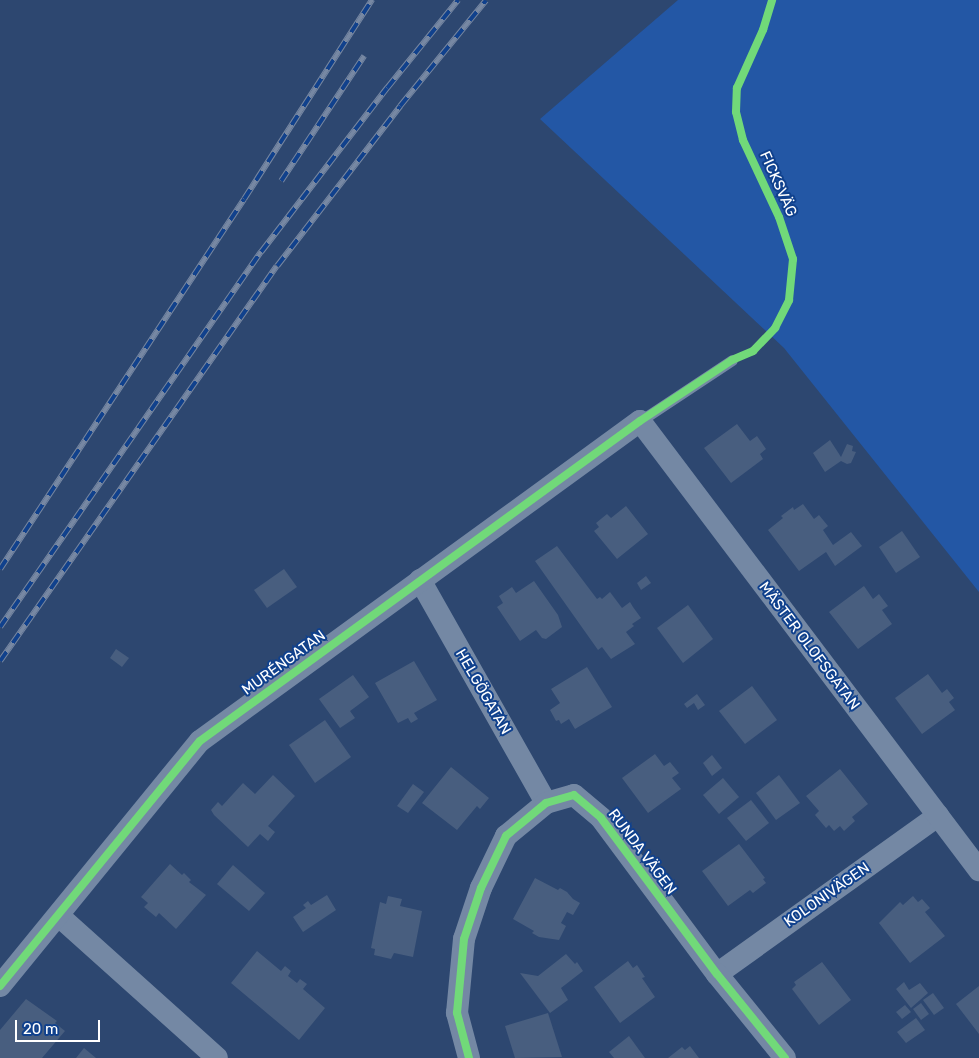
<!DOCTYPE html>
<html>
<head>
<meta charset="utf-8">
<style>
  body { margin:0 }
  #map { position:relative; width:979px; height:1058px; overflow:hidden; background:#2d4770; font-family:Rubik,sans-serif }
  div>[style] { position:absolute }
  .green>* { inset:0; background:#2357a5 }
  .building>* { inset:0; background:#485e7f }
  .service>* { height:11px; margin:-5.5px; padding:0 5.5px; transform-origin:5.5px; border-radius:5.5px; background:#7488a4 }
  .minor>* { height:22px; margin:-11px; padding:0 11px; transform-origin:11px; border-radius:11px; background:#7488a4 }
  .rail>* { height:5.5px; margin-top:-2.75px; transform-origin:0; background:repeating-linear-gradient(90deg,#10418d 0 11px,#7788a3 0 22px); box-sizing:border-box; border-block:1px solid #7788a3 }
  .cycleway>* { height:8px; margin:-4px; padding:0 4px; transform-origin:4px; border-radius:4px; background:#71d979 }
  span { translate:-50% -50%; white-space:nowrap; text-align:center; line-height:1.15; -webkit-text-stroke:4px #10418d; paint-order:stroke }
  .street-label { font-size:15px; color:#fff }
  .scale { position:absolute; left:15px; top:1020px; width:85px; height:22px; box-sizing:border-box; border:2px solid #fff; border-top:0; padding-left:6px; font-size:15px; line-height:18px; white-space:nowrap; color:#fff; -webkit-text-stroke:4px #10418d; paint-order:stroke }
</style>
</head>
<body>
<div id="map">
  <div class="green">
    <div style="clip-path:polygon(678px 0,979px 0,979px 592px,784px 348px,540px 119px)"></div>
  </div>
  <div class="building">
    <div style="clip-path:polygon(737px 424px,750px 441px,757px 436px,766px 449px,760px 454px,763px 459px,731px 483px,704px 448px)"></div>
    <div style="clip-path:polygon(830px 440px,841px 457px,847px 444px,853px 446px,852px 451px,856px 452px,851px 463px,847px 464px,841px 461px,825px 472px,813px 453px)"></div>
    <div style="clip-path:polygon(803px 504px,814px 519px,819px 515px,828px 526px,823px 530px,833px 545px,851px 532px,862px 546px,835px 566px,826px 552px,799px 571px,768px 530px,783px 518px,781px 516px,793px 507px,794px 510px)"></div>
    <div style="clip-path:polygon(626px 506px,648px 534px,617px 559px,594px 531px,599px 527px,596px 523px,607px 514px,611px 518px)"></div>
    <div style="clip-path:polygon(902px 531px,920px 557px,896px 573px,879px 547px)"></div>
    <div style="clip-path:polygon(557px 546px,597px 599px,600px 597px,602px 599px,610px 592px,622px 608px,630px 602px,633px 607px,641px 618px,632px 624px,634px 626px,626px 632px,635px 644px,611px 659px,602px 647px,598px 650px,535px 561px)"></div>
    <div style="clip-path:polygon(284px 569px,297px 587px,267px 608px,254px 590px)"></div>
    <div style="clip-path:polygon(646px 576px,651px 583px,641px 590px,637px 583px)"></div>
    <div style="clip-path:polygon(534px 581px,558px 615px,562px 627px,546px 639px,542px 638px,536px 630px,520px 641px,497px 607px,503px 603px,499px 596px,512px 587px,516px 593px)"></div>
    <div style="clip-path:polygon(864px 586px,873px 599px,879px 594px,888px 606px,882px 610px,892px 624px,858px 649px,829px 612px)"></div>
    <div style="clip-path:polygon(688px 605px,713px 639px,683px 663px,657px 628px)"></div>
    <div style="clip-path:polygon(116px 649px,129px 658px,122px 667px,110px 658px)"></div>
    <div style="clip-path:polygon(414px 661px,437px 700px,414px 713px,418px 719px,411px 723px,408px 718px,398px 723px,375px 683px)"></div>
    <div style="clip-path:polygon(587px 667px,612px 707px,575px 729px,569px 719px,561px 724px,559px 720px,556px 721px,550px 710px,560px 703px,551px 689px)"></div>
    <div style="clip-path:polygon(928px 674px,942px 693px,947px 689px,954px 698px,949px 702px,955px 710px,922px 734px,895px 698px)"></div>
    <div style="clip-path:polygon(353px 675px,369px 697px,350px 711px,355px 718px,340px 728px,319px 699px)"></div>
    <div style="clip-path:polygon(752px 686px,777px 720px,745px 744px,719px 711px)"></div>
    <div style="clip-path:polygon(697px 694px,705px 705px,698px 710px,694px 703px,687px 708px,684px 704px)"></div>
    <div style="clip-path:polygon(325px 720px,351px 757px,315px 783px,289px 745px)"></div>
    <div style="clip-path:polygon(655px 754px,664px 766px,670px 762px,679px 773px,672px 778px,681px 789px,648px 813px,622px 778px)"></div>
    <div style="clip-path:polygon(712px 755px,722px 768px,712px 776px,703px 763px)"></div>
    <div style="clip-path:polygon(451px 767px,489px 798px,480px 809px,477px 806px,457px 830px,422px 803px)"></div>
    <div style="clip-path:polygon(840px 769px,868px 804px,852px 817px,855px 821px,844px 831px,840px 826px,834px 831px,829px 825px,826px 828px,815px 815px,819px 811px,806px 796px)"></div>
    <div style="clip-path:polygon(273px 775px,295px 796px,268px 826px,275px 832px,268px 841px,260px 834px,248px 847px,214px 815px,211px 810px,218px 802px,222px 806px,243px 783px,255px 794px)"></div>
    <div style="clip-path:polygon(779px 775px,800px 803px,776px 820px,756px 793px)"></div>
    <div style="clip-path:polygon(723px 778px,739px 797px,719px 814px,703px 795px)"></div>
    <div style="clip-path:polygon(413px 784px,424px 792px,408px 813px,397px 806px)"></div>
    <div style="clip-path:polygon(751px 800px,769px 823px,746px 841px,727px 818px)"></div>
    <div style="clip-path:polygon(739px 844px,765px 878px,763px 879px,766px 883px,753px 893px,750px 890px,728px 906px,702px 871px)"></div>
    <div style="clip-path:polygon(170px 864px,182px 875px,184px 873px,191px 880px,189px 882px,206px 895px,176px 929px,159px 913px,156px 917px,144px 907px,148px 903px,141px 897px)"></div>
    <div style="clip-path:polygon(233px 865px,265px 893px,249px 911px,217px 884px)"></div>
    <div style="clip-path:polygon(535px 878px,558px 890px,560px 888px,567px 892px,573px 899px,580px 903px,573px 915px,567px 912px,561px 923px,566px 926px,559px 940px,539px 937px,532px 933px,534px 931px,513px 919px)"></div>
    <div style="clip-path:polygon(327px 895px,336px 910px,303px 932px,293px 917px,306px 908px,303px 905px,308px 901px,311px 905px)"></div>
    <div style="clip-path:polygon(388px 896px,402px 899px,400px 906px,422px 911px,413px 957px,394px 953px,391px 959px,374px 955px,375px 949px,371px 948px,380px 902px,386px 904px)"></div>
    <div style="clip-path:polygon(913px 896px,918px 902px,922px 899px,930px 908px,925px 912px,945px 936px,910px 963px,879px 923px,900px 902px,903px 905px)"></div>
    <div style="clip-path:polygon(257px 951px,281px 971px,285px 966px,291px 971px,288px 976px,297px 983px,300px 979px,307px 984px,303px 989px,325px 1008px,299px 1040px,231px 983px)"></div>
    <div style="clip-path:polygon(566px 954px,575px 964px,577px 962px,583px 971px,561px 988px,568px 1000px,550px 1013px,520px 973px,538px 976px)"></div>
    <div style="clip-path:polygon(628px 961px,633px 968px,637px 965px,645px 977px,642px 978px,655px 997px,620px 1023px,594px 987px)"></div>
    <div style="clip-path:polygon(822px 962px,851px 1000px,819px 1025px,792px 989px,796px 985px,794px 982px)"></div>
    <div style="clip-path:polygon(904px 982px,909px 990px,920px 983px,928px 993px,911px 1008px,896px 989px)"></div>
    <div style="clip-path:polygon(979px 986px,979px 1034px,956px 1004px)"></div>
    <div style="clip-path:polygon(933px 993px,944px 1008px,934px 1015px,923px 1000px)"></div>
    <div style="clip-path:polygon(26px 999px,57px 1021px,55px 1023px,65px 1031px,42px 1058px,0 1058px,0 1030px)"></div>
    <div style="clip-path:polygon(921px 1003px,929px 1014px,921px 1020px,913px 1009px)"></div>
    <div style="clip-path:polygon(905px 1005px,911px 1012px,902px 1019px,896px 1012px)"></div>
    <div style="clip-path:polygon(548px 1013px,562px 1057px,515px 1058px,505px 1026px)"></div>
    <div style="clip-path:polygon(916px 1018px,925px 1030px,906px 1043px,897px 1032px)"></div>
    <div style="clip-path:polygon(629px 1036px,645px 1058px,614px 1058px,609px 1052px)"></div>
    <div style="clip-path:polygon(690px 1046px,699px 1058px,668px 1058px,682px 1047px,685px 1050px)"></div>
    <div style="clip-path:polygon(84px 1048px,96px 1058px,76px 1058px)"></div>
  </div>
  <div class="service">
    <div style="left:640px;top:421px;width:110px;rotate:-33.5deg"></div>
  </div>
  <div class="minor">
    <div style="left:420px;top:580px;width:256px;rotate:60.5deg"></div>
    <div style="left:59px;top:916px;width:212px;rotate:41.9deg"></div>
    <div style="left:717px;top:974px;width:272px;rotate:-35.6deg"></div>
    <div style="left:0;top:986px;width:316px;rotate:-50.8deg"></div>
    <div style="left:200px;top:741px;width:544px;rotate:-36.03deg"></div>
    <div style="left:640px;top:421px;width:563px;rotate:52.95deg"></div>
    <div style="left:469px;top:1058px;width:47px;rotate:-104.9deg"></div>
    <div style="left:457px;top:1013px;width:74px;rotate:-84.6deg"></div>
    <div style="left:464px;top:939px;width:54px;rotate:-71.6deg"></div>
    <div style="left:481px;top:888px;width:58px;rotate:-64.3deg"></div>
    <div style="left:506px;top:836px;width:52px;rotate:-39.5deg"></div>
    <div style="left:546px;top:803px;width:29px;rotate:-16deg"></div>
    <div style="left:574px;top:795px;width:35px;rotate:40deg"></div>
    <div style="left:601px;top:818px;width:194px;rotate:53.4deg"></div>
    <div style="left:717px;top:974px;width:108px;rotate:51deg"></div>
  </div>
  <div class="rail">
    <div style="left:281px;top:181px;width:150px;rotate:-56.4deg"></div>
    <div style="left:0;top:569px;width:443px;rotate:-56.6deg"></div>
    <div style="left:244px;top:199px;width:237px;rotate:-57.3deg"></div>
    <div style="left:0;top:627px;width:457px;rotate:-55.2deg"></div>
    <div style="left:261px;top:252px;width:207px;rotate:-52.5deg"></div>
    <div style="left:387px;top:88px;width:113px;rotate:-51.1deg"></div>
    <div style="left:0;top:661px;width:482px;rotate:-55deg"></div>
    <div style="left:277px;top:266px;width:202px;rotate:-52.4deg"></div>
    <div style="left:400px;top:106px;width:136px;rotate:-50.9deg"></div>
  </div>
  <div class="cycleway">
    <div style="left:0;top:986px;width:316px;rotate:-50.8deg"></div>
    <div style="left:200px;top:741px;width:544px;rotate:-36.03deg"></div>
    <div style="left:640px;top:421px;width:110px;rotate:-33.5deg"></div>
    <div style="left:732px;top:360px;width:23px;rotate:-23deg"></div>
    <div style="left:753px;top:351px;width:32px;rotate:-46deg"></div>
    <div style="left:775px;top:328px;width:31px;rotate:-63deg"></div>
    <div style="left:789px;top:300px;width:41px;rotate:-84.4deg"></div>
    <div style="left:793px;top:259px;width:44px;rotate:-108.4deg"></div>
    <div style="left:779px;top:217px;width:85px;rotate:-115.1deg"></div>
    <div style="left:743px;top:140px;width:29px;rotate:-104deg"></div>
    <div style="left:736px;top:112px;width:24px;rotate:-88deg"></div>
    <div style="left:737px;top:88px;width:64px;rotate:-65.9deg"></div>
    <div style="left:763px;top:30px;width:31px;rotate:-73deg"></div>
    <div style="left:469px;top:1058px;width:47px;rotate:-104.9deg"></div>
    <div style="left:457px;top:1013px;width:74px;rotate:-84.6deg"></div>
    <div style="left:464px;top:939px;width:54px;rotate:-71.6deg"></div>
    <div style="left:481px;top:888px;width:58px;rotate:-64.3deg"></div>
    <div style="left:506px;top:836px;width:52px;rotate:-39.5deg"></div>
    <div style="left:546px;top:803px;width:29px;rotate:-16deg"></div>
    <div style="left:574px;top:795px;width:35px;rotate:40deg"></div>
    <div style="left:601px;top:818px;width:194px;rotate:53.4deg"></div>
    <div style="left:717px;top:974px;width:108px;rotate:51deg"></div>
  </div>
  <div class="street-label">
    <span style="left:778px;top:184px;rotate:66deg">FICKSVÄG</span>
    <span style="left:809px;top:646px;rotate:53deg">MÄSTER OLOFSGATAN</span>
    <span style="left:284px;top:663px;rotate:-36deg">MURÉNGATAN</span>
    <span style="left:483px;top:692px;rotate:60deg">HELGÖGATAN</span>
    <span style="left:642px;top:852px;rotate:53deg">RUNDA VÄGEN</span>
    <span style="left:827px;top:895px;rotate:-35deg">KOLONIVÄGEN</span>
  </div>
  <div class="scale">20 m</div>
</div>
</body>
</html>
